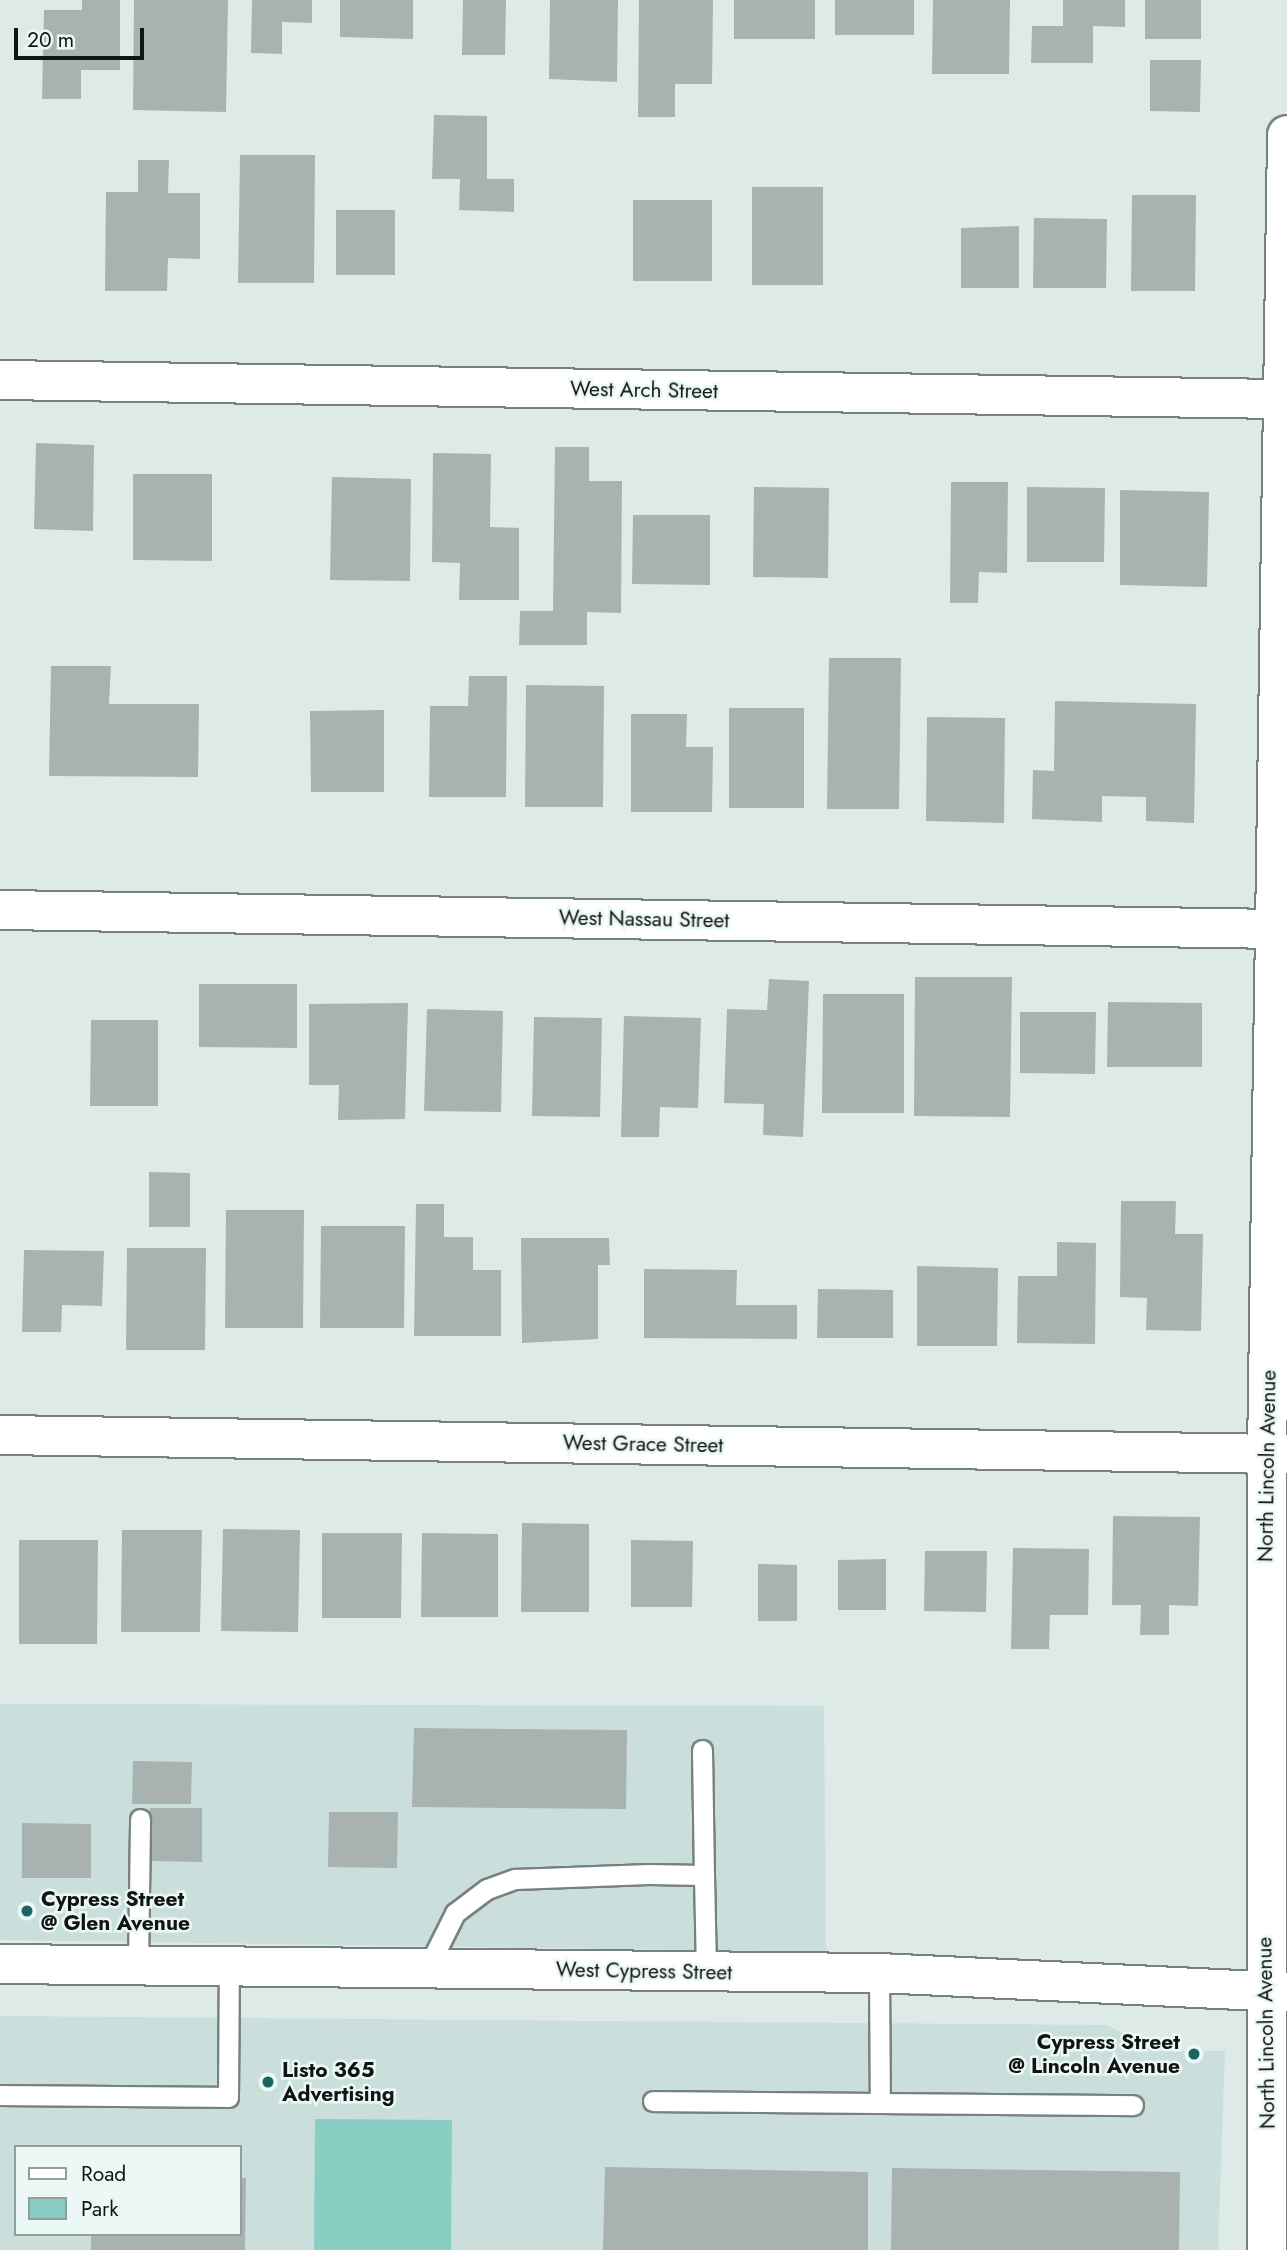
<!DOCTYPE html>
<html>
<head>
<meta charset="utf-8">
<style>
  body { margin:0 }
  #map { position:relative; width:1287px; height:2250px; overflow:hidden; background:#deeae8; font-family:Jost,sans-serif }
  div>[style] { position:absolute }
  .built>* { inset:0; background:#cadfdb }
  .green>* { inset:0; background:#8acdc3 }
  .building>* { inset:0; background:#a8b3b1 }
  .roads { filter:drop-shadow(2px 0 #778280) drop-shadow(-2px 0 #778280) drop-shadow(0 2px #778280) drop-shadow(0 -2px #778280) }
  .lane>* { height:19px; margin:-9.5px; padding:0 9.5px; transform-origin:9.5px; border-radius:9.5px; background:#fff }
  .street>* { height:38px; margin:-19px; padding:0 19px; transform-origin:19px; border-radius:19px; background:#fff }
  .secondary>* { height:38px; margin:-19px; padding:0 19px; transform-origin:19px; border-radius:19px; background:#fff }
  .dots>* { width:19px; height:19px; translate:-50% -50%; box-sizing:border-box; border:4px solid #ecf8f5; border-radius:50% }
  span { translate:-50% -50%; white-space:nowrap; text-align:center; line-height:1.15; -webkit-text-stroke:5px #ecf8f5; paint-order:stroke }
  .street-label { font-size:21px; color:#101413 }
  .poi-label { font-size:21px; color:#101413; font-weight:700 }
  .left { translate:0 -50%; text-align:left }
  .right { translate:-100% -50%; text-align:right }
  .legend { position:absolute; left:14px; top:2145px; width:228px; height:91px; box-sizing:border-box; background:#ecf8f5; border:2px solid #949d9b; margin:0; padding:9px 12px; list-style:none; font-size:21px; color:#101413 }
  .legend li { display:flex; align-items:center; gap:14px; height:35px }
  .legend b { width:35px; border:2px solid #949d9b }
  .scale { position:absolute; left:14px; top:28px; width:130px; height:32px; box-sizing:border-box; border:4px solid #101413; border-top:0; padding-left:9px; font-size:21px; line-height:24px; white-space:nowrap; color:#101413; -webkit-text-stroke:5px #ecf8f5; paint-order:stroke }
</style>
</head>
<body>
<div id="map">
  <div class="built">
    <div style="clip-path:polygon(0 1704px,824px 1706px,826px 1952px,0 1940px)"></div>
    <div style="clip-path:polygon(evenodd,0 2016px,1107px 2025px,1157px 2051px,1225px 2051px,1218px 2250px,0 2250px,0 2016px,16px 2147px,240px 2147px,240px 2234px,16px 2234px,16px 2147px)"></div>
  </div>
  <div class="green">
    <div style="clip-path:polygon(315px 2119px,452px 2120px,451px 2250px,314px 2250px)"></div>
  </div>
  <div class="building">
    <div style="clip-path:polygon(82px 0,120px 0,120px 70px,81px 70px,81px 99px,42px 99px,44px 10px,82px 10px)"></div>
    <div style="clip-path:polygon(134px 0,228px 0,226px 112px,133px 110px)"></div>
    <div style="clip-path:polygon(252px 0,312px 0,312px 23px,282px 22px,282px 54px,251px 53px)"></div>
    <div style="clip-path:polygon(340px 0,413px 0,413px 39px,340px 37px)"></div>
    <div style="clip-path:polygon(463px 0,506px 0,505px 55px,462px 55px)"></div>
    <div style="clip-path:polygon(550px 0,618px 0,617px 82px,549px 79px)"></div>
    <div style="clip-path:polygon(639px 0,713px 0,712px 84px,675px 84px,675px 117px,638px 117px)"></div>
    <div style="clip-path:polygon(734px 0,815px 0,815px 39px,734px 39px)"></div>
    <div style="clip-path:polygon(835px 0,914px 0,914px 35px,835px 35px)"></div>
    <div style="clip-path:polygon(933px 0,1010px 0,1009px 74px,932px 74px)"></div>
    <div style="clip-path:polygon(1063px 0,1125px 0,1125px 27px,1093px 26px,1093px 63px,1031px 63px,1032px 26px,1063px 26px)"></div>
    <div style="clip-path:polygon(1145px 0,1201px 0,1201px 39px,1145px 39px)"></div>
    <div style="clip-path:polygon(1150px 60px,1201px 60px,1200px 112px,1150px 111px)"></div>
    <div style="clip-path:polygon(434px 115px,487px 116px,487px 179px,514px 179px,514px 212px,459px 210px,460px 179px,432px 179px)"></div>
    <div style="clip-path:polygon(240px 155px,315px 155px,314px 283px,238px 283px)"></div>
    <div style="clip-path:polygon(138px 160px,169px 160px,168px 193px,200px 193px,200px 259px,168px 258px,167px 291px,105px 291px,106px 192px,138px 192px)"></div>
    <div style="clip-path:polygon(752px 187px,823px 187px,823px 285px,752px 285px)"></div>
    <div style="clip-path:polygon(1132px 195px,1196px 195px,1195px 291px,1131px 291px)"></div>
    <div style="clip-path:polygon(633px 200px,712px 200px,712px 281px,633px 281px)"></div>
    <div style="clip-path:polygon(336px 210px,395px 210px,395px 275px,336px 275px)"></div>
    <div style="clip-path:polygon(1034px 218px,1107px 219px,1106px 288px,1033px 288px)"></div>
    <div style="clip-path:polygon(1019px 226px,1019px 288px,961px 288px,961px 228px)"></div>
    <div style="clip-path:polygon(36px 443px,94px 445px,93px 531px,34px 529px)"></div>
    <div style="clip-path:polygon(555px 447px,589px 447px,589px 481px,622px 481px,621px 613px,587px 612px,587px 645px,519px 645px,520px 611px,553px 611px)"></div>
    <div style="clip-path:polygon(433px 453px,491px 454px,490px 527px,519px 528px,519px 600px,459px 600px,460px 563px,432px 562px)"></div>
    <div style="clip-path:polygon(133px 474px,212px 474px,212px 561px,133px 560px)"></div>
    <div style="clip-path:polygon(332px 477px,411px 479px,410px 581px,330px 580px)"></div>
    <div style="clip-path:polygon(951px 482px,1008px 482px,1007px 573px,979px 572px,978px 603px,950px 603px)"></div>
    <div style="clip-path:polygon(754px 487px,829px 488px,828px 578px,753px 577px)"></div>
    <div style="clip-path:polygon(1027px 487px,1105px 488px,1104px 562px,1027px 562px)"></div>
    <div style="clip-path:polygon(1120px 490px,1209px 492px,1207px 587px,1120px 585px)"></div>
    <div style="clip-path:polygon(633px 515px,710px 515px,710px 585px,632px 584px)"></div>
    <div style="clip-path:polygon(829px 658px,901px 658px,899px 809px,827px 809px)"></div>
    <div style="clip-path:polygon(51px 666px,111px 666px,109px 704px,199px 704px,198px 777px,49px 776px)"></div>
    <div style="clip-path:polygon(469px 676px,507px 676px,506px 797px,429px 797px,430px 706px,468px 706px)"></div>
    <div style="clip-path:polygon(526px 685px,604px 686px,603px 807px,525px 807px)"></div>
    <div style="clip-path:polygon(1055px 701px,1196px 704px,1194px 823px,1146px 821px,1146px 797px,1102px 796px,1102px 822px,1032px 819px,1033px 770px,1054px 771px)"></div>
    <div style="clip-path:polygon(729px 708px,804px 708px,804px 808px,729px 808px)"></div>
    <div style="clip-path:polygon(384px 710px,384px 792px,311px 792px,310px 711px)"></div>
    <div style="clip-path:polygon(631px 714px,687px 714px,686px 747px,713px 747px,712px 812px,631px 812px)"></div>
    <div style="clip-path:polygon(927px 717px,1005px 718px,1004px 823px,926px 821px)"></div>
    <div style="clip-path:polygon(915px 977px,1012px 977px,1010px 1117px,914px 1116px)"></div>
    <div style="clip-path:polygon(769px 979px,809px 981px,803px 1137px,763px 1135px,764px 1104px,724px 1103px,727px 1009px,767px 1010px)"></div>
    <div style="clip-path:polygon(199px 984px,297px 984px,297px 1048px,199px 1047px)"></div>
    <div style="clip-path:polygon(823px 994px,904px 994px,904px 1113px,822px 1113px)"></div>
    <div style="clip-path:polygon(1108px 1002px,1202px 1003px,1202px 1067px,1107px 1067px)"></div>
    <div style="clip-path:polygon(408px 1003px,405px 1119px,338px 1120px,339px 1085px,309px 1085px,309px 1004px)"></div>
    <div style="clip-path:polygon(427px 1009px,503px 1011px,501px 1112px,424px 1111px)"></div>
    <div style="clip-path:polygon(1020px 1012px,1096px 1012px,1095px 1074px,1020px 1073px)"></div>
    <div style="clip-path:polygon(624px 1016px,701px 1018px,698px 1108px,660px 1107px,659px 1137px,621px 1137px)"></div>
    <div style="clip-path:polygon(534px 1017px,602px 1018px,600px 1117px,532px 1116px)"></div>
    <div style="clip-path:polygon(91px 1020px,158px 1020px,158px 1106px,90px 1106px)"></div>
    <div style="clip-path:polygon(149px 1172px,190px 1173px,190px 1227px,149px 1227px)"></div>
    <div style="clip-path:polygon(1121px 1201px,1176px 1201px,1175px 1234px,1203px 1234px,1201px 1331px,1146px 1330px,1147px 1298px,1120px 1297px)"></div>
    <div style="clip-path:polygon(416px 1204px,444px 1204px,444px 1237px,473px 1237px,473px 1270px,501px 1270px,501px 1336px,414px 1336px)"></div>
    <div style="clip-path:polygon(226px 1210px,304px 1210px,303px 1328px,225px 1328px)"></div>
    <div style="clip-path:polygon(321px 1226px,405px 1226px,404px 1328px,320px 1328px)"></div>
    <div style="clip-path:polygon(521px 1238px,609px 1238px,610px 1265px,598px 1265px,598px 1339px,522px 1343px)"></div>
    <div style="clip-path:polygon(1057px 1242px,1096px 1243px,1095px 1344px,1017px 1343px,1018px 1276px,1057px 1276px)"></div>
    <div style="clip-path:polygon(127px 1248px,206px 1248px,205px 1350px,126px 1350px)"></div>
    <div style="clip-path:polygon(24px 1250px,104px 1251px,102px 1306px,62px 1305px,61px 1332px,22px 1332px)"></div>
    <div style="clip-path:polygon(917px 1266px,998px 1268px,997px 1346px,917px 1346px)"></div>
    <div style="clip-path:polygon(644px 1269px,737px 1270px,736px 1305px,797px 1305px,797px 1339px,644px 1338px)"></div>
    <div style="clip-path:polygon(818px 1289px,893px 1290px,893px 1338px,817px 1338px)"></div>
    <div style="clip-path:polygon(1113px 1516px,1200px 1517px,1198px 1606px,1169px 1605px,1169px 1635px,1140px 1635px,1141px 1605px,1112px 1605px)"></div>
    <div style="clip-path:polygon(522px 1523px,589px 1524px,589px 1612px,521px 1612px)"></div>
    <div style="clip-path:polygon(223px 1529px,300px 1530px,298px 1632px,221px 1631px)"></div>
    <div style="clip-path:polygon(122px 1530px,202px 1530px,200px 1632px,121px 1632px)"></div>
    <div style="clip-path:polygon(322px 1533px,402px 1533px,401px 1618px,322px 1618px)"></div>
    <div style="clip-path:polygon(422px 1533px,498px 1534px,498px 1617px,421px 1617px)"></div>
    <div style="clip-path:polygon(19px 1540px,98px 1540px,97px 1644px,19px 1644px)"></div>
    <div style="clip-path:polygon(631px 1540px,693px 1541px,692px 1607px,631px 1607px)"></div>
    <div style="clip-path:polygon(1013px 1548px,1089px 1549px,1088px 1615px,1050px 1615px,1049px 1649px,1011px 1649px)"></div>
    <div style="clip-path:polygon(925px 1551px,987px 1551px,986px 1612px,924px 1611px)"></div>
    <div style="clip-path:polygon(886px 1559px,886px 1610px,838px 1610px,838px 1560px)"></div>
    <div style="clip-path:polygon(758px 1564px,797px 1565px,797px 1621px,758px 1621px)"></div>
    <div style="clip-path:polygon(414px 1728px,627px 1730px,626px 1809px,412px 1807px)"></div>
    <div style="clip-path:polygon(133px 1761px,192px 1762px,191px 1804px,132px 1804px)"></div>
    <div style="clip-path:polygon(150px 1808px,202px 1808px,202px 1862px,150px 1861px)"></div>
    <div style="clip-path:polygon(329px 1812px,398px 1812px,397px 1868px,328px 1867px)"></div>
    <div style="clip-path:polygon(22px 1823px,91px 1824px,91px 1878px,22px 1878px)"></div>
    <div style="clip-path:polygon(605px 2167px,868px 2172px,868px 2250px,603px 2250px)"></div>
    <div style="clip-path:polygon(892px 2168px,1180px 2172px,1179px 2250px,891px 2250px)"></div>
    <div style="clip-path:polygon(240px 2178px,246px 2178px,245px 2250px,91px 2250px,91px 2234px,240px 2234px)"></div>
  </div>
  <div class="roads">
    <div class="lane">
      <div style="left:702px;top:1750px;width:125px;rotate:89.1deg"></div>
      <div style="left:138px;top:1967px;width:148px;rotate:-89.2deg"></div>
      <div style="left:427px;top:1969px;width:63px;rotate:-63.4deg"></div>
      <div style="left:455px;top:1913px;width:40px;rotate:-37deg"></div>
      <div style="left:487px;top:1889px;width:30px;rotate:-20deg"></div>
      <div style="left:515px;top:1879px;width:134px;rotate:-2.1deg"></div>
      <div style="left:649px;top:1874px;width:55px;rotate:1deg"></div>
      <div style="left:704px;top:1875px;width:97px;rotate:88.8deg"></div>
      <div style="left:879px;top:1973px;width:130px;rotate:89.6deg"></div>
      <div style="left:0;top:2095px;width:228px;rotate:0.5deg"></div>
      <div style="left:228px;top:2097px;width:130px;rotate:-89.6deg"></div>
      <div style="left:653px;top:2101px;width:480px;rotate:0.5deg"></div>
    </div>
    <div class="street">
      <div style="left:0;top:380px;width:1287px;rotate:0.85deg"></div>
      <div style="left:0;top:910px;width:1287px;rotate:0.85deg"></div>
      <div style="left:0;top:1435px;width:1287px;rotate:0.85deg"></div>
      <div style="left:1267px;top:2250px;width:796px;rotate:-90deg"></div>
      <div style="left:1267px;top:1454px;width:1319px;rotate:-89.13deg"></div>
    </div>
    <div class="secondary">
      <div style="left:0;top:1964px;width:879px;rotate:0.59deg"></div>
      <div style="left:879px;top:1973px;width:408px;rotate:2.7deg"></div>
    </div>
  </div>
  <div class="dots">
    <div style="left:27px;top:1911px;background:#1a655d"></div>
    <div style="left:1194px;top:2054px;background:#1a655d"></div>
    <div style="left:268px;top:2082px;background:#1a655d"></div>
  </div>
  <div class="street-label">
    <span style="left:644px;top:390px;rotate:1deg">West Arch Street</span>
    <span style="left:644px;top:919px;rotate:1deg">West Nassau Street</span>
    <span style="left:643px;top:1444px;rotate:1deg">West Grace Street</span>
    <span style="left:1267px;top:1466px;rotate:-89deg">North Lincoln Avenue</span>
    <span style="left:644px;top:1971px;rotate:1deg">West Cypress Street</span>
    <span style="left:1266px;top:2033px;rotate:-91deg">North Lincoln Avenue</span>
  </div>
  <div class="poi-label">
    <span class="left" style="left:41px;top:1911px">Cypress Street<br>@ Glen Avenue</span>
    <span class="right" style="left:1180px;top:2054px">Cypress Street<br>@ Lincoln Avenue</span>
    <span class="left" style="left:282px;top:2082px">Listo 365<br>Advertising</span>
  </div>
  <ul class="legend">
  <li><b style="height:9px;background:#fff"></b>Road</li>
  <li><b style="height:19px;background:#8acdc3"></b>Park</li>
  </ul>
  <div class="scale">20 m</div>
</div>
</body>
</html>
